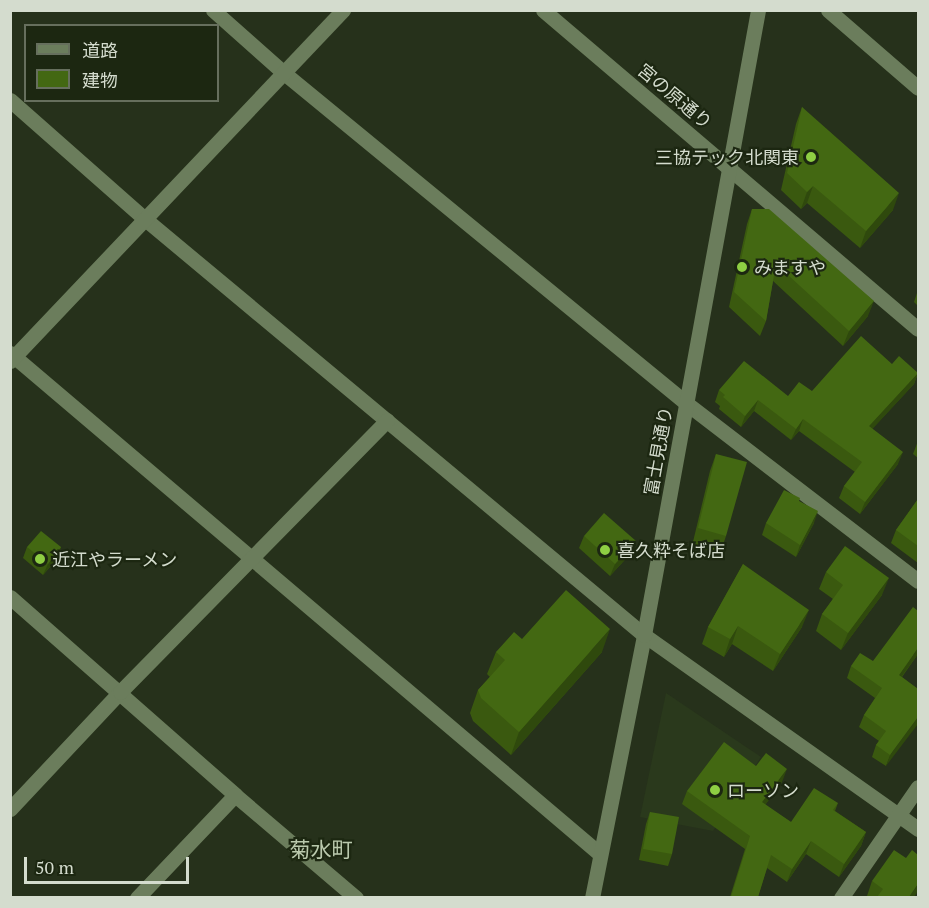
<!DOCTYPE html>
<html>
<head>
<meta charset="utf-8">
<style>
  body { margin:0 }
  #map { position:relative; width:929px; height:908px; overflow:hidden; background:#26311b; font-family:"PT Serif","Noto Sans JP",serif }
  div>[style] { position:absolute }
  .built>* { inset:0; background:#2a391c }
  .minor>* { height:15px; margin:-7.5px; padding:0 7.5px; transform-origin:7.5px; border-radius:7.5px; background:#6b7d5c }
  .wall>* { inset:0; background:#3a590f }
  .shaded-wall>* { inset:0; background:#2f490d }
  .building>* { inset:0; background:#436812 }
  .dots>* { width:16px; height:16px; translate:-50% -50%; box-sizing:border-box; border:3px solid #1c2711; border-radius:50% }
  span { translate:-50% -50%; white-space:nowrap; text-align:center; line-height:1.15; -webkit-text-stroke:4.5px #1c2711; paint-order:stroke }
  .street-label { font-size:18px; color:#d4dcce }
  .poi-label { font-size:18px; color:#d4dcce }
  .right { translate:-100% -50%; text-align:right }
  .left { translate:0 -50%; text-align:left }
  .quarter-label { font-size:21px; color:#bac9ad }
  .frame { position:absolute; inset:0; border:12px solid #d4dcce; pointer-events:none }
  .legend { position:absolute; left:24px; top:24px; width:195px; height:78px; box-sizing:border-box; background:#1c2711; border:2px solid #666f5d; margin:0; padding:8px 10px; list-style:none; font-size:18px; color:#d4dcce }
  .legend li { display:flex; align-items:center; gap:12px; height:30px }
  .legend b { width:30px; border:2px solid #666f5d }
  .scale { position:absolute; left:24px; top:857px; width:165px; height:27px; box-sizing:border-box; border:3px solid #d4dcce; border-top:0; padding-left:8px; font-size:18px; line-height:21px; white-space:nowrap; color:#d4dcce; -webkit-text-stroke:4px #1c2711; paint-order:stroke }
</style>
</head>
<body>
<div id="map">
  <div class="built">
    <div style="clip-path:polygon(666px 693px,761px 757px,713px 831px,640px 817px)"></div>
  </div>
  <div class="minor">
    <div style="left:213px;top:10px;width:95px;rotate:41.6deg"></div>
    <div style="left:284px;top:73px;width:520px;rotate:39.38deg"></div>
    <div style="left:686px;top:403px;width:292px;rotate:37.5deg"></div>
    <div style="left:543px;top:10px;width:492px;rotate:40.4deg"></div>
    <div style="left:828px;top:10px;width:119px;rotate:40.9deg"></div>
    <div style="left:10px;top:100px;width:180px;rotate:41.4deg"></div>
    <div style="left:145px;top:219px;width:650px;rotate:39.82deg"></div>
    <div style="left:644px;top:635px;width:336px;rotate:35.3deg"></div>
    <div style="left:10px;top:353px;width:774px;rotate:40.34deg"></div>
    <div style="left:10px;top:361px;width:484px;rotate:-46.5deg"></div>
    <div style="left:10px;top:597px;width:300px;rotate:41.3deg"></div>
    <div style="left:235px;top:795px;width:159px;rotate:40.4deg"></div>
    <div style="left:10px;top:809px;width:161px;rotate:-46.8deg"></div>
    <div style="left:120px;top:692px;width:381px;rotate:-45.5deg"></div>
    <div style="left:137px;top:898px;width:142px;rotate:-46.4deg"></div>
    <div style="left:592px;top:898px;width:268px;rotate:-78.8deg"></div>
    <div style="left:644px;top:635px;width:635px;rotate:-79.66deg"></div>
    <div style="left:841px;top:898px;width:135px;rotate:-55.3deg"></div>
  </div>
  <div class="wall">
    <div style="clip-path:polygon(802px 107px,893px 210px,860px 248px,807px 203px,801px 209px,781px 190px,796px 124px)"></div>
    <div style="clip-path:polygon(752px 209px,868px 316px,843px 346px,773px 281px,766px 321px,760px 336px,729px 307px,747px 224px)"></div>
    <div style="clip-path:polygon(918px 290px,918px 306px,914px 302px)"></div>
    <div style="clip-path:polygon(892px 364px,918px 373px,914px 384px,872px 429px,898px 464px,860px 514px,839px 498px,844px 486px,855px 472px,799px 431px,791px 440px,754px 411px,741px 427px,719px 409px,720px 406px,715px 402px,719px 390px,788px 396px,812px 391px)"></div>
    <div style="clip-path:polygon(918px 441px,918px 458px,913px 454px)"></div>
    <div style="clip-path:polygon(716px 454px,726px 536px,720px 554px,692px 546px,710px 471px)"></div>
    <div style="clip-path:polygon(918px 499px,918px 563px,891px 543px,896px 530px)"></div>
    <div style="clip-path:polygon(799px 501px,814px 523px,796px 557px,762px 535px,766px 523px)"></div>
    <div style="clip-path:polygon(584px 536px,632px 552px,610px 576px,579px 548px)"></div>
    <div style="clip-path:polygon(27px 547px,61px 547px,57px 559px,43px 575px,23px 558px)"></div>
    <div style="clip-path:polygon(743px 564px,802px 627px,773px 671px,732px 644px,724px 657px,702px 644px,708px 627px)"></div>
    <div style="clip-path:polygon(826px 572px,882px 595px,841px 650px,816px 631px,822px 614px,833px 599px,819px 589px)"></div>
    <div style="clip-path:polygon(522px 639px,602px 652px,511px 755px,473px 721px,470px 713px,478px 690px,490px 677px,487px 674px,496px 652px)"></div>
    <div style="clip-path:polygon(918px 654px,902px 677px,918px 689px,886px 766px,872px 757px,876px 745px,879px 741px,859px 727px,864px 715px,875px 698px,847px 678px,851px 666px,873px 661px)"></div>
    <div style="clip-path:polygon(756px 766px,782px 782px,765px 805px,791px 822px,838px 803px,835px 811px,866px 832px,861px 846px,839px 877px,806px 854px,787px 882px,767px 868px,758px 897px,730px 897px,745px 849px,682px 804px,687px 791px)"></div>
    <div style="clip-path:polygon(650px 812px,672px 854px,668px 866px,639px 860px,646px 824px)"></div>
    <div style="clip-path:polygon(872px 881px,914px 897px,869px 897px,867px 896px)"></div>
  </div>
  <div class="shaded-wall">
    <div style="clip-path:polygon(813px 186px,807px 203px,801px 209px,807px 192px)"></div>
    <div style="clip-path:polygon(899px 193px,893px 210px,860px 248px,866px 231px)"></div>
    <div style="clip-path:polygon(874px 301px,868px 316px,843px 346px,849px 331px)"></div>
    <div style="clip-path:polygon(918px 373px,914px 384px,864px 438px,869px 426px)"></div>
    <div style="clip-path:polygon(758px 400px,754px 411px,741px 427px,745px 416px)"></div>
    <div style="clip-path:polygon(803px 419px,799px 431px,791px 440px,796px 429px)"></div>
    <div style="clip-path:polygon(903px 452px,898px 464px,860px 514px,865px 502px)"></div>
    <div style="clip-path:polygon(818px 511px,814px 523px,796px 557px,800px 545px)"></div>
    <div style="clip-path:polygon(636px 541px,632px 552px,610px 576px,615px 564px)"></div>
    <div style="clip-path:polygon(61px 547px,57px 559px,43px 575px,48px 564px)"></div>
    <div style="clip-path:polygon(889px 578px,882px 595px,841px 650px,848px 633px)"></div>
    <div style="clip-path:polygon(809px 610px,802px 627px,773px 671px,780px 654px)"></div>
    <div style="clip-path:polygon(738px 626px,732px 644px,724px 657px,730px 639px)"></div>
    <div style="clip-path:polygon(610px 629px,602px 652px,511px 755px,519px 732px)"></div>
    <div style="clip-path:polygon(918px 648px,918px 654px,894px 687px,899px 675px)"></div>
    <div style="clip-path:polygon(918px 717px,918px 724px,886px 766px,890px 755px)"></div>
    <div style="clip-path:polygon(787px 769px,782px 782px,757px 816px,762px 802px)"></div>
    <div style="clip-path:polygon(866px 832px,861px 846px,839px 877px,844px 864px)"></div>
    <div style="clip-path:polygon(811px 841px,806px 854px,787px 882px,792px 869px)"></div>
    <div style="clip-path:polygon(918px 884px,918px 891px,914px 897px,909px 897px)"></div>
  </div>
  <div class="building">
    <div style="clip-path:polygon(802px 107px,899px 193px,866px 231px,813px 186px,807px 192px,787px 173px)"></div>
    <div style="clip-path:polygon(752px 209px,769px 209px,874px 301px,849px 331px,776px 264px,766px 321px,734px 292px)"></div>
    <div style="clip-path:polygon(861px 336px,892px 364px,899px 356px,918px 373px,869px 426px,903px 452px,865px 502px,844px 486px,862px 462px,803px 419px,796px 429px,758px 400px,745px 416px,723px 397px,725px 395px,719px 390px,744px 361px,788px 396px,799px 382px,812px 391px)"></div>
    <div style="clip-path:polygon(716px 454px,747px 462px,726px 536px,698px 528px)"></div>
    <div style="clip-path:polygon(784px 490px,800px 498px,799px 501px,818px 511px,800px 545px,766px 523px)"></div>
    <div style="clip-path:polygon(918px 499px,918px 546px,896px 530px)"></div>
    <div style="clip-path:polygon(604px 513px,636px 541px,615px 564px,584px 536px)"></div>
    <div style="clip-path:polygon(41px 531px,61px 547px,48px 564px,27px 547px)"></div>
    <div style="clip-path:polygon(845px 546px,889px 578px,848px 633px,822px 614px,843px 585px,826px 572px)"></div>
    <div style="clip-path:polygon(743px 564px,809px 610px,780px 654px,738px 626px,730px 639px,708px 627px)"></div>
    <div style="clip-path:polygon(566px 590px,610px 629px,519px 732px,481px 698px,478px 690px,505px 660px,496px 652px,514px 632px,522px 639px)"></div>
    <div style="clip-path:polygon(913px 607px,918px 611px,918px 648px,899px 675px,918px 689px,918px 717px,890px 755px,876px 745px,886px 731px,864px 715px,882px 688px,851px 666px,860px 653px,873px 661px)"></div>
    <div style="clip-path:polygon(724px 742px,756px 766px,766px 753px,787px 769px,762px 802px,791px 822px,814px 788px,838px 803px,833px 810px,866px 832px,844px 864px,811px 841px,792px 869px,771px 855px,758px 897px,731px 897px,750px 836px,687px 791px)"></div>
    <div style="clip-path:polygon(650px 812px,679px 817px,672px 854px,643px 849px)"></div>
    <div style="clip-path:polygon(894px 850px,906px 858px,912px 850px,918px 855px,918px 884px,909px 897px,877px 897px,883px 889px,872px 881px)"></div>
  </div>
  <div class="dots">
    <div style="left:811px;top:157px;background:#8ece43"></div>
    <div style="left:742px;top:267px;background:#8ece43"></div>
    <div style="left:605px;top:550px;background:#8ece43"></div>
    <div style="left:40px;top:559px;background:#8ece43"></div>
    <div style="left:715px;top:790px;background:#8ece43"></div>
  </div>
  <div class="street-label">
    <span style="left:675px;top:96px;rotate:40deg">宮の原通り</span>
    <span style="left:658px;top:451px;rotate:-80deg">富士見通り</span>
  </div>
  <div class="poi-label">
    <span class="right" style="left:799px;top:157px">三協テック北関東</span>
    <span class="left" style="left:754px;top:267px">みますや</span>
    <span class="left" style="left:617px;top:550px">喜久粋そば店</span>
    <span class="left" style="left:52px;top:559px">近江やラーメン</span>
    <span class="left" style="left:727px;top:790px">ローソン</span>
  </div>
  <div class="quarter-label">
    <span style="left:321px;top:849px">菊水町</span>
  </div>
  <div class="frame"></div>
  <ul class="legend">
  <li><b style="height:8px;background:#6b7d5c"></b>道路</li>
  <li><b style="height:16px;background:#436812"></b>建物</li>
  </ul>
  <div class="scale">50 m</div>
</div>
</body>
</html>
